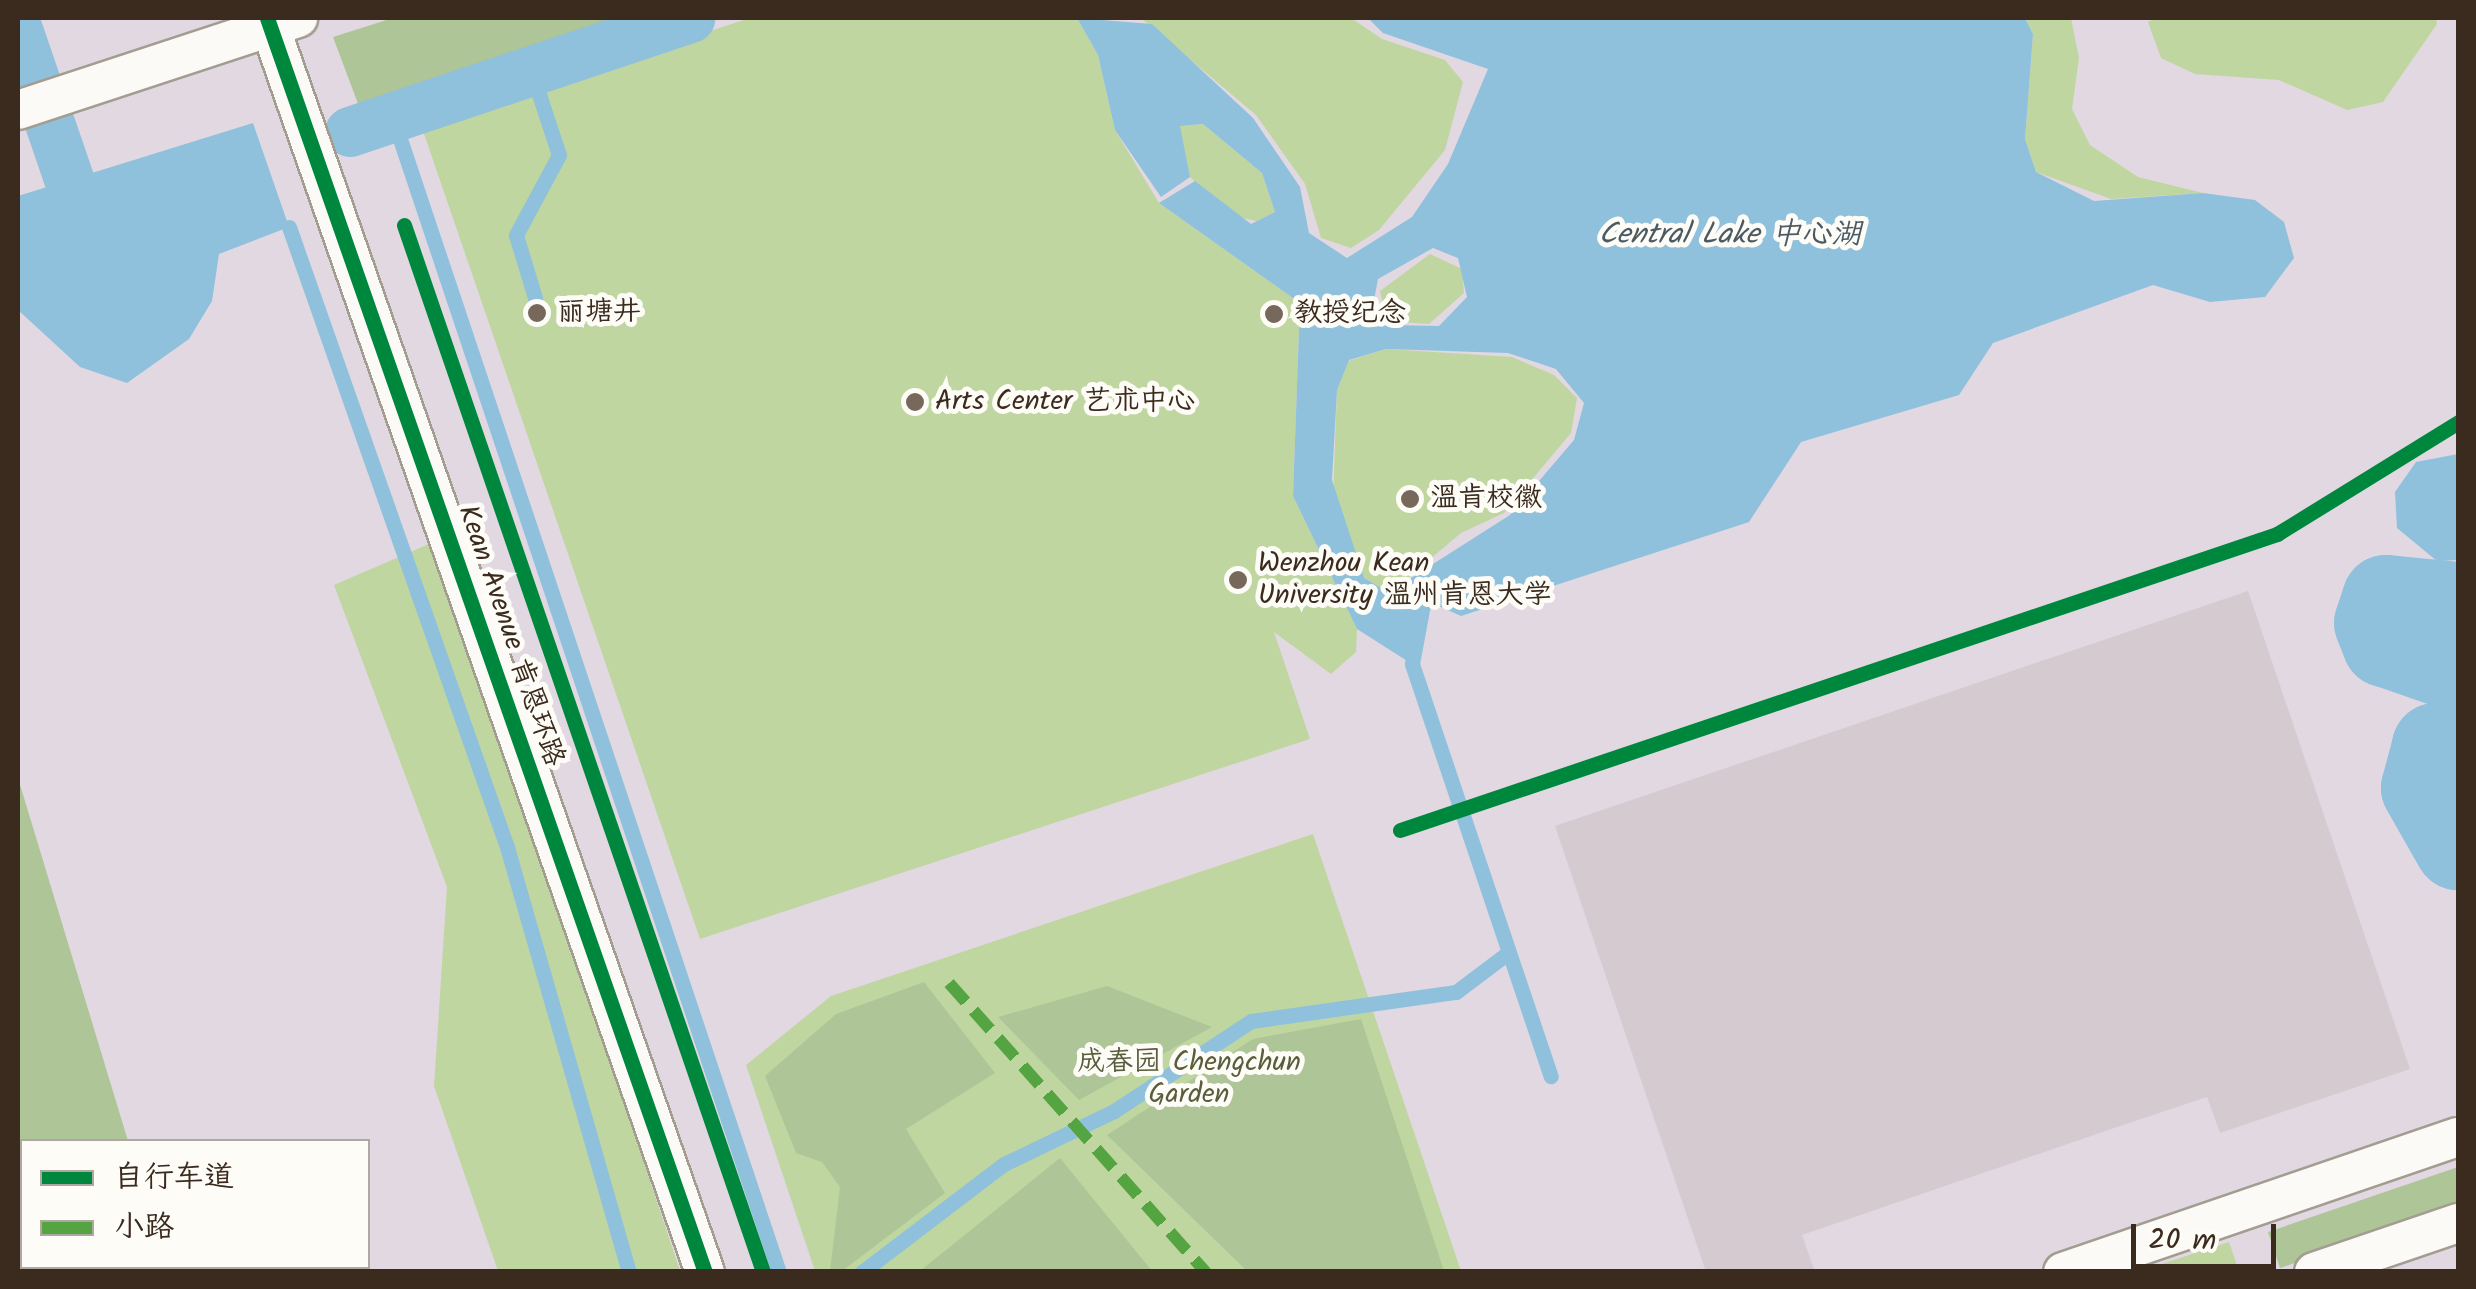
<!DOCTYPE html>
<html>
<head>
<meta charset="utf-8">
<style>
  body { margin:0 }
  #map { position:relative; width:2476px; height:1289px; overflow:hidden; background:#e3dccb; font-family:Kalam,"LXGW WenKai TC",sans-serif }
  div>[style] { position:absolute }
  .built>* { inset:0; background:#e1d8e2 }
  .green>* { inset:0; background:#c0d6a1 }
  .forest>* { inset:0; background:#aec597 }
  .water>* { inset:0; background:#8fc0dc }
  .stream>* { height:15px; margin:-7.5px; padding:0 7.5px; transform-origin:7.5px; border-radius:7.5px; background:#8fc0dc }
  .canal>* { height:50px; margin:-25px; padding:0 25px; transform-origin:25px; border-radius:25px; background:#8fc0dc }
  .river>* { height:88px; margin:-44px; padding:0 44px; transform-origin:44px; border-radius:44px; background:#8fc0dc }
  .building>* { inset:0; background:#d5cad0 }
  .roads { filter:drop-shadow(2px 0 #a39d91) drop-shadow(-2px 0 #a39d91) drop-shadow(0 2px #a39d91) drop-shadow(0 -2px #a39d91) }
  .minor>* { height:38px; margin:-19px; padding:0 19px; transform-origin:19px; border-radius:19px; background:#fbfaf7 }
  .quiet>* { height:12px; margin-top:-6px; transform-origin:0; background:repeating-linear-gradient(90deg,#54a441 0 25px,transparent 0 37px) }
  .cycleway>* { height:15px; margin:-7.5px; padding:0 7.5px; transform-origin:7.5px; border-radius:7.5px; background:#00873e }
  .dots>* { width:28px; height:28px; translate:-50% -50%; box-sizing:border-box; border:5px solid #fdfcf7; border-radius:50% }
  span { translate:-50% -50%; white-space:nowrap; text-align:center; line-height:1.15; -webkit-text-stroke:10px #fdfcf7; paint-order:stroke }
  .poi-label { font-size:28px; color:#3b2a1e }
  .left { translate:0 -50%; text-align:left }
  .street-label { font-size:28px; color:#3b2a1e }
  .park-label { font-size:28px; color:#5a5c3b }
  .water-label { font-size:30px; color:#4c5a63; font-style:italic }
  .frame { position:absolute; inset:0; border:20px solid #3b2a1e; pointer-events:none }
  .legend { position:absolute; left:20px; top:1139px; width:350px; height:130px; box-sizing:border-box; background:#fdfcf7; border:2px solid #afa8a0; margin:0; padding:12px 18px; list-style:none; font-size:30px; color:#3b2a1e }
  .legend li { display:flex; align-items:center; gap:20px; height:50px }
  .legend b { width:50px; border:2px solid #afa8a0 }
  .scale { position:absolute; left:2131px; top:1224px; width:145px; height:45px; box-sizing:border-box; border:5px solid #3b2a1e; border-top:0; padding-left:12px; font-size:30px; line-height:35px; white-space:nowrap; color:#3b2a1e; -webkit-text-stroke:8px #fdfcf7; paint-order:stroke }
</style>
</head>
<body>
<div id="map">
  <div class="built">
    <div style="clip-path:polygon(evenodd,18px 18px,2458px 18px,2458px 1271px,18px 1271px,18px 18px,22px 1142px,368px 1142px,368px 1266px,22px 1266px,22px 1142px)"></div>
  </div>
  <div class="green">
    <div style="clip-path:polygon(750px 18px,1077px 18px,1098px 55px,1115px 130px,1159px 203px,1300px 303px,1293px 496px,1357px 629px,1356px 652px,1331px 674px,1274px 632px,1310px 739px,700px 939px,421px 125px)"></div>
    <div style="clip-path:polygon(1141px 18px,1351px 18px,1382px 39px,1445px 60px,1463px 82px,1445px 150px,1379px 230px,1351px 248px,1321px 238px,1305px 184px,1256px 115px)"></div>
    <div style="clip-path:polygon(2025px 18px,2071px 18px,2079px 58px,2072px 109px,2090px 145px,2138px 177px,2203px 193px,2111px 199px,2036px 172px,2025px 139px,2033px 34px)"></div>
    <div style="clip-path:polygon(2156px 18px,2436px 18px,2437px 24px,2383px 102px,2347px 110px,2279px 80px,2195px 74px,2161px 58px,2148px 22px)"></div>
    <div style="clip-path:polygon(1203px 124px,1262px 173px,1275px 212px,1257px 221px,1231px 216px,1190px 177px,1179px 126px)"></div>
    <div style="clip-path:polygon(1430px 254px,1462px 269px,1464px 293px,1429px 324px,1402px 322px,1384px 310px,1380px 291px)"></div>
    <div style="clip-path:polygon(1386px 349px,1512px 357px,1554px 375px,1577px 398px,1571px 433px,1504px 513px,1461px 533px,1397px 587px,1422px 611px,1364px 578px,1333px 498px,1337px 390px,1348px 361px)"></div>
    <div style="clip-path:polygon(438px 540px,680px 1271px,498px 1271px,434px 1086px,447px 887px,334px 585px)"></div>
    <div style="clip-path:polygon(1313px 834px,1461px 1271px,815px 1271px,746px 1065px,831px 996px)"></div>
    <div style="clip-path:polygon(2229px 1242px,2239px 1271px,2140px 1271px)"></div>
  </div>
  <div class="forest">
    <div style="clip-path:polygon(393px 18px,625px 18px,360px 109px,333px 37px)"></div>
    <div style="clip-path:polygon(18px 778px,128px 1141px,22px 1142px,22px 1266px,167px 1271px,18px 1271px)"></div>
    <div style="clip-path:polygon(924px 982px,995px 1073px,906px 1129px,945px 1193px,842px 1271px,830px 1271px,840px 1187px,822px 1162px,796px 1153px,765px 1076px,836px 1014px)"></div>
    <div style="clip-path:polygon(1107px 986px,1212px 1027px,1079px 1100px,998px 1017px)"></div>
    <div style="clip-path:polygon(1361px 1019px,1444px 1271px,1247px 1271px,1107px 1135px,1253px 1039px)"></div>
    <div style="clip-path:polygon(1060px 1158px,1152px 1271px,920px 1271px)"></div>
    <div style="clip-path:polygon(2458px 1167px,2458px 1207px,2280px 1268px,2268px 1232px)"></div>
  </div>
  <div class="water">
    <div style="clip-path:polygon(evenodd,1077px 18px,1152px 24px,1253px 118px,1300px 187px,1309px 233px,1347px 258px,1412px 217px,1448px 164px,1488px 69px,1383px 33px,1368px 18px,2025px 18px,2033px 34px,2025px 139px,2036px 172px,2094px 201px,2203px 193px,2255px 200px,2284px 222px,2294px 258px,2265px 297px,2210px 302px,2153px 285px,1993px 343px,1959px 395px,1801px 442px,1749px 522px,1461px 616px,1397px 587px,1510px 515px,1574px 440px,1584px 403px,1556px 369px,1508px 353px,1386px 349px,1349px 360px,1337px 390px,1332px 480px,1364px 578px,1422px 611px,1412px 664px,1357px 629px,1293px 496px,1300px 303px,1159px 203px,1195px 181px,1251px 224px,1275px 212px,1262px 173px,1203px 124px,1180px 126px,1190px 177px,1161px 197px,1115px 130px,1098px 55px,1077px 18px,1433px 248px,1458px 258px,1467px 297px,1439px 326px,1385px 325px,1374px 300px,1378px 279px,1433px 248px)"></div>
    <div style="clip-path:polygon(253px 123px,289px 227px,219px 254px,212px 301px,189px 339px,127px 383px,80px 367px,18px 310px,18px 196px)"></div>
    <div style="clip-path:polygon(2458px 454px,2458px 560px,2437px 561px,2397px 528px,2395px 492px,2416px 462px)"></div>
  </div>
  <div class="stream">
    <div style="left:532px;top:73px;width:86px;rotate:71.8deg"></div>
    <div style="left:559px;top:155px;width:91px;rotate:118.3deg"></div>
    <div style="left:516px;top:235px;width:66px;rotate:73.2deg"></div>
    <div style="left:393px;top:118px;width:1217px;rotate:71.51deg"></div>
    <div style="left:289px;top:227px;width:657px;rotate:70.63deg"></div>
    <div style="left:507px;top:847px;width:442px;rotate:74deg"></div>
    <div style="left:1424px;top:599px;width:66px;rotate:100.5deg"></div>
    <div style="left:1412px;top:664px;width:435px;rotate:71.4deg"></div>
    <div style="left:862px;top:1272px;width:178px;rotate:-37.3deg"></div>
    <div style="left:1004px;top:1164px;width:122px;rotate:-25.7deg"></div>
    <div style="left:1114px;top:1111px;width:164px;rotate:-33.3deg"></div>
    <div style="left:1251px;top:1021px;width:207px;rotate:-8.1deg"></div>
    <div style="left:1456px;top:992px;width:66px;rotate:-37deg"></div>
  </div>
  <div class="canal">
    <div style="left:18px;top:30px;width:201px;rotate:71.1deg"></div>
    <div style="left:83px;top:220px;width:25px;rotate:-18deg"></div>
    <div style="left:350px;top:132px;width:359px;rotate:-18.5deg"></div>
  </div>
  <div class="river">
    <div style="left:2458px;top:606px;width:72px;rotate:-174.4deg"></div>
    <div style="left:2386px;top:599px;width:25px;rotate:108deg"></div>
    <div style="left:2378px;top:623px;width:22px;rotate:68deg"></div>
    <div style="left:2386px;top:643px;width:76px;rotate:19.1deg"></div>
    <div style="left:2458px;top:741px;width:23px;rotate:165deg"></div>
    <div style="left:2436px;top:747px;width:42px;rotate:105deg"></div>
    <div style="left:2425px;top:788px;width:67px;rotate:60.4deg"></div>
  </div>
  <div class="building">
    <div style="clip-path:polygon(2248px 591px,2410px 1069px,2220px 1133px,2207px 1097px,2126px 1124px,1802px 1235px,1815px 1272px,1706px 1272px,1555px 826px)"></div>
  </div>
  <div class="roads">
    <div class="minor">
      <div style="left:267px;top:18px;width:1328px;rotate:70.75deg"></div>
      <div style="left:18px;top:110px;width:295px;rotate:-18.2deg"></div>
      <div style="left:2063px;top:1272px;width:417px;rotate:-18.9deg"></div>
      <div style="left:2314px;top:1272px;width:152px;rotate:-18.8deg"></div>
    </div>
  </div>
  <div class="quiet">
    <div style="left:949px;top:983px;width:387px;rotate:48.4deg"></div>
  </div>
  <div class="cycleway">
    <div style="left:267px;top:18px;width:1328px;rotate:70.75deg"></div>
    <div style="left:404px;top:225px;width:1107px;rotate:71.07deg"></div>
    <div style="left:1400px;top:830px;width:926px;rotate:-18.65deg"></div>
    <div style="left:2277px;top:534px;width:213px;rotate:-31.7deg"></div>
  </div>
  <div class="dots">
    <div style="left:537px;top:313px;background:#76685b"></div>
    <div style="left:1274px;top:314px;background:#76685b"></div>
    <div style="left:915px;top:402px;background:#76685b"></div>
    <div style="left:1410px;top:499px;background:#76685b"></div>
    <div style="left:1238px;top:580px;background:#76685b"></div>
  </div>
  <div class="poi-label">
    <span class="left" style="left:557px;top:313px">丽塘井</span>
    <span class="left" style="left:1294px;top:314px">教授纪念</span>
    <span class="left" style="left:935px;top:402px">Arts Center 艺术中心</span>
    <span class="left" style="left:1430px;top:499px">温肯校徽</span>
    <span class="left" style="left:1258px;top:580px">Wenzhou Kean<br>University 温州肯恩大学</span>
  </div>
  <div class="street-label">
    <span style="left:510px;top:636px;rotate:71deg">Kean Avenue 肯恩环路</span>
  </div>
  <div class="park-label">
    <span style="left:1189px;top:1079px">成春园 Chengchun<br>Garden</span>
  </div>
  <div class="water-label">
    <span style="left:1730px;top:235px">Central Lake 中心湖</span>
  </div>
  <div class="frame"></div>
  <ul class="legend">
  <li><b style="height:12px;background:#00873e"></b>自行车道</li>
  <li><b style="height:12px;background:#54a441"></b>小路</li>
  </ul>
  <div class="scale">20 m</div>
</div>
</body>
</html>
